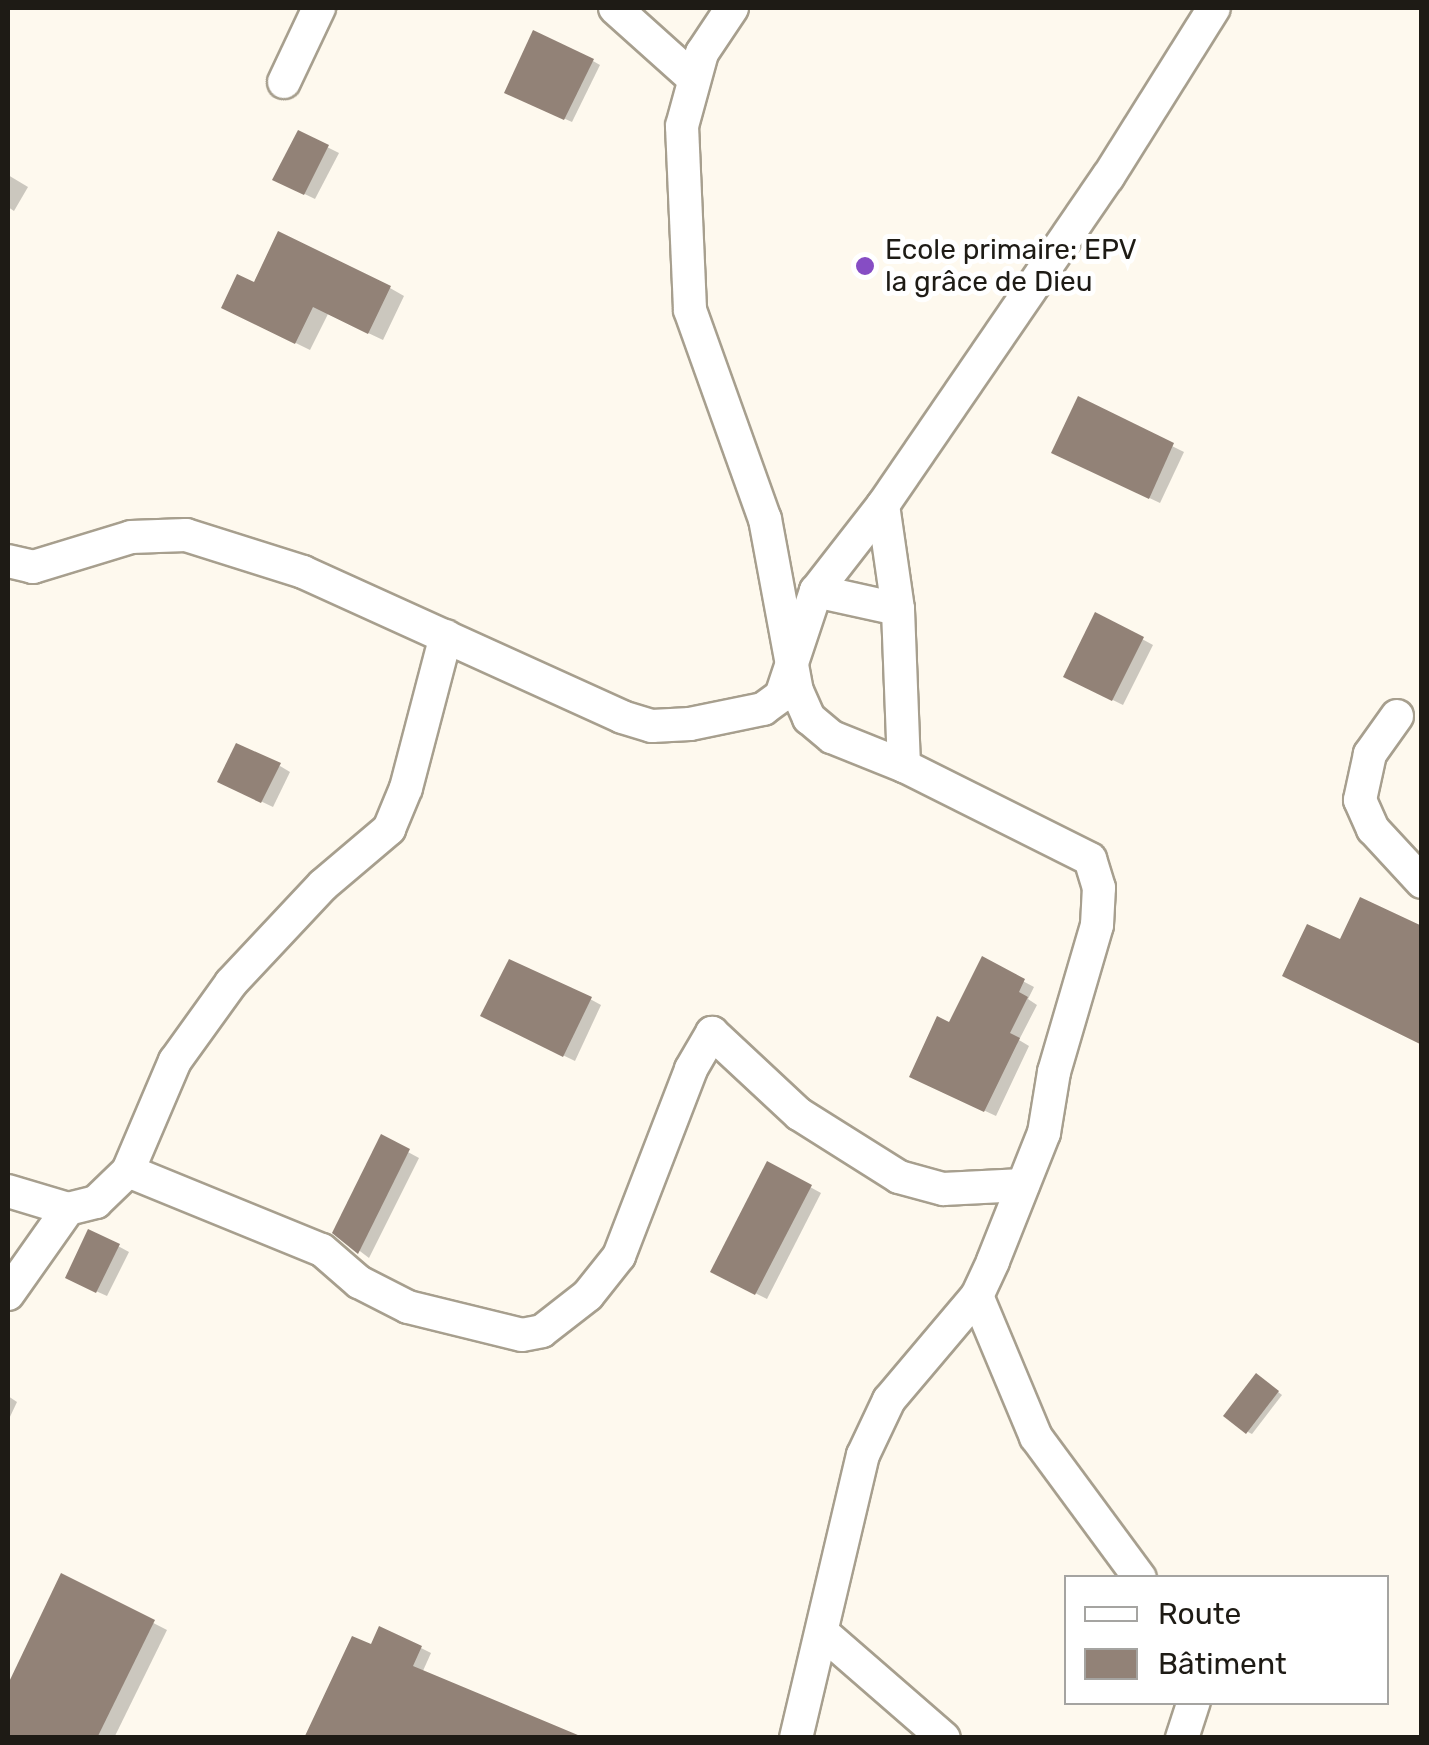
<!DOCTYPE html>
<html>
<head>
<meta charset="utf-8">
<style>
  body { margin:0 }
  #map { position:relative; width:1429px; height:1745px; overflow:hidden; background:#fef9ee; font-family:Rubik,sans-serif }
  div>[style] { position:absolute }
  .shadow>* { inset:0; background:#0003 }
  .building>* { inset:0; background:#928277 }
  .roads { filter:drop-shadow(2px 0 #a79f8e) drop-shadow(-2px 0 #a79f8e) drop-shadow(0 2px #a79f8e) drop-shadow(0 -2px #a79f8e) }
  .minor>* { height:32px; margin:-16px; padding:0 16px; transform-origin:16px; border-radius:16px; background:#fff }
  .dots>* { width:28px; height:28px; translate:-50% -50%; box-sizing:border-box; border:5px solid #fff; border-radius:50% }
  span { translate:-50% -50%; white-space:nowrap; text-align:center; line-height:1.15; -webkit-text-stroke:10px #fff; paint-order:stroke }
  .poi-label { font-size:28px; color:#1e1b15 }
  .left { translate:0 -50%; text-align:left }
  .frame { position:absolute; inset:0; border:10px solid #1e1b15; pointer-events:none }
  .legend { position:absolute; left:1064px; top:1575px; width:325px; height:130px; box-sizing:border-box; background:#fff; border:2px solid #a5a4a1; margin:0; padding:12px 18px; list-style:none; font-size:30px; color:#1e1b15 }
  .legend li { display:flex; align-items:center; gap:20px; height:50px }
  .legend b { width:50px; border:2px solid #a5a4a1 }
</style>
</head>
<body>
<div id="map">
  <div class="shadow">
    <div style="clip-path:polygon(593px 61px,600px 65px,572px 122px,514px 96px)"></div>
    <div style="clip-path:polygon(299px 133px,339px 153px,315px 199px,286px 185px)"></div>
    <div style="clip-path:polygon(8px 175px,28px 187px,14px 211px,8px 207px)"></div>
    <div style="clip-path:polygon(255px 286px,390px 288px,404px 296px,383px 340px,328px 314px,310px 350px,239px 315px)"></div>
    <div style="clip-path:polygon(1079px 400px,1184px 452px,1160px 503px,1065px 458px)"></div>
    <div style="clip-path:polygon(1142px 639px,1153px 645px,1123px 705px,1076px 682px)"></div>
    <div style="clip-path:polygon(280px 766px,290px 772px,273px 807px,231px 787px)"></div>
    <div style="clip-path:polygon(983px 960px,1034px 987px,1028px 999px,1037px 1005px,1019px 1040px,1029px 1046px,996px 1116px,923px 1082px)"></div>
    <div style="clip-path:polygon(590px 999px,601px 1005px,575px 1061px,494px 1022px)"></div>
    <div style="clip-path:polygon(382px 1138px,419px 1158px,369px 1258px,335px 1232px)"></div>
    <div style="clip-path:polygon(768px 1164px,821px 1193px,767px 1299px,723px 1277px)"></div>
    <div style="clip-path:polygon(118px 1246px,129px 1252px,107px 1296px,78px 1283px)"></div>
    <div style="clip-path:polygon(1261px 1379px,1282px 1395px,1252px 1434px,1248px 1432px)"></div>
    <div style="clip-path:polygon(8px 1396px,17px 1402px,8px 1421px)"></div>
    <div style="clip-path:polygon(62px 1576px,167px 1630px,114px 1738px,8px 1736px,8px 1690px)"></div>
    <div style="clip-path:polygon(372px 1648px,421px 1648px,431px 1653px,422px 1673px)"></div>
  </div>
  <div class="building">
    <div style="clip-path:polygon(533px 30px,594px 59px,564px 120px,504px 93px)"></div>
    <div style="clip-path:polygon(298px 130px,329px 145px,304px 195px,272px 180px)"></div>
    <div style="clip-path:polygon(278px 231px,391px 286px,368px 334px,313px 307px,295px 344px,221px 308px,237px 274px,254px 282px)"></div>
    <div style="clip-path:polygon(1078px 396px,1174px 443px,1149px 499px,1051px 453px)"></div>
    <div style="clip-path:polygon(1095px 612px,1144px 637px,1112px 701px,1063px 677px)"></div>
    <div style="clip-path:polygon(236px 743px,281px 763px,261px 803px,217px 782px)"></div>
    <div style="clip-path:polygon(1360px 897px,1422px 926px,1422px 1045px,1282px 976px,1307px 924px,1340px 939px)"></div>
    <div style="clip-path:polygon(982px 956px,1025px 979px,1019px 992px,1028px 997px,1010px 1033px,1020px 1038px,984px 1112px,909px 1077px,937px 1016px,949px 1022px)"></div>
    <div style="clip-path:polygon(509px 959px,592px 997px,563px 1057px,480px 1016px)"></div>
    <div style="clip-path:polygon(381px 1134px,410px 1149px,358px 1254px,332px 1233px)"></div>
    <div style="clip-path:polygon(767px 1161px,812px 1185px,755px 1295px,710px 1272px)"></div>
    <div style="clip-path:polygon(88px 1229px,120px 1244px,96px 1293px,65px 1278px)"></div>
    <div style="clip-path:polygon(1256px 1373px,1279px 1391px,1246px 1434px,1223px 1416px)"></div>
    <div style="clip-path:polygon(61px 1573px,155px 1620px,97px 1738px,8px 1738px,8px 1684px)"></div>
    <div style="clip-path:polygon(379px 1626px,422px 1646px,413px 1666px,585px 1738px,304px 1738px,352px 1636px,371px 1644px)"></div>
  </div>
  <div class="roads">
    <div class="minor">
      <div style="left:615px;top:8px;width:105px;rotate:41.9deg"></div>
      <div style="left:732px;top:8px;width:54px;rotate:123.7deg"></div>
      <div style="left:702px;top:53px;width:76px;rotate:105.3deg"></div>
      <div style="left:682px;top:126px;width:184px;rotate:87.5deg"></div>
      <div style="left:690px;top:310px;width:222px;rotate:70.3deg"></div>
      <div style="left:765px;top:519px;width:175px;rotate:79.5deg"></div>
      <div style="left:797px;top:691px;width:30px;rotate:66deg"></div>
      <div style="left:809px;top:718px;width:30px;rotate:40deg"></div>
      <div style="left:832px;top:737px;width:78px;rotate:21.9deg"></div>
      <div style="left:284px;top:82px;width:82px;rotate:-64.7deg"></div>
      <div style="left:8px;top:561px;width:26px;rotate:13deg"></div>
      <div style="left:33px;top:567px;width:102px;rotate:-17deg"></div>
      <div style="left:131px;top:537px;width:55px;rotate:-2.1deg"></div>
      <div style="left:186px;top:535px;width:123px;rotate:17.5deg"></div>
      <div style="left:303px;top:572px;width:350px;rotate:24.4deg"></div>
      <div style="left:622px;top:717px;width:31px;rotate:17deg"></div>
      <div style="left:652px;top:726px;width:38px;rotate:-3deg"></div>
      <div style="left:690px;top:724px;width:75px;rotate:-11.6deg"></div>
      <div style="left:763px;top:709px;width:22px;rotate:-36deg"></div>
      <div style="left:781px;top:696px;width:111px;rotate:-71.6deg"></div>
      <div style="left:816px;top:591px;width:109px;rotate:-52.1deg"></div>
      <div style="left:816px;top:591px;width:84px;rotate:12.4deg"></div>
      <div style="left:1397px;top:716px;width:47px;rotate:125.4deg"></div>
      <div style="left:1370px;top:754px;width:47px;rotate:102.3deg"></div>
      <div style="left:1360px;top:800px;width:32px;rotate:66deg"></div>
      <div style="left:1373px;top:829px;width:72px;rotate:47.2deg"></div>
      <div style="left:128px;top:1171px;width:209px;rotate:22.2deg"></div>
      <div style="left:322px;top:1250px;width:49px;rotate:40.9deg"></div>
      <div style="left:359px;top:1282px;width:55px;rotate:27deg"></div>
      <div style="left:408px;top:1307px;width:117px;rotate:13.8deg"></div>
      <div style="left:522px;top:1335px;width:20px;rotate:-11deg"></div>
      <div style="left:542px;top:1331px;width:58px;rotate:-38deg"></div>
      <div style="left:588px;top:1295px;width:50px;rotate:-51.5deg"></div>
      <div style="left:619px;top:1256px;width:200px;rotate:-68.9deg"></div>
      <div style="left:691px;top:1069px;width:42px;rotate:-59.7deg"></div>
      <div style="left:712px;top:1033px;width:119px;rotate:43deg"></div>
      <div style="left:799px;top:1114px;width:118px;rotate:32.2deg"></div>
      <div style="left:899px;top:1177px;width:46px;rotate:15.3deg"></div>
      <div style="left:943px;top:1189px;width:80px;rotate:-2.9deg"></div>
      <div style="left:8px;top:1191px;width:63px;rotate:16.7deg"></div>
      <div style="left:8px;top:1294px;width:104px;rotate:-54.8deg"></div>
      <div style="left:68px;top:1209px;width:29px;rotate:-14deg"></div>
      <div style="left:96px;top:1202px;width:45px;rotate:-44.1deg"></div>
      <div style="left:128px;top:1171px;width:120px;rotate:-66.9deg"></div>
      <div style="left:175px;top:1061px;width:96px;rotate:-54.3deg"></div>
      <div style="left:231px;top:983px;width:134px;rotate:-46.8deg"></div>
      <div style="left:323px;top:885px;width:87px;rotate:-40.3deg"></div>
      <div style="left:389px;top:829px;width:44px;rotate:-67.5deg"></div>
      <div style="left:406px;top:788px;width:157px;rotate:-75.3deg"></div>
      <div style="left:977px;top:1296px;width:153px;rotate:67.3deg"></div>
      <div style="left:1036px;top:1437px;width:175px;rotate:53.6deg"></div>
      <div style="left:823px;top:1633px;width:160px;rotate:41deg"></div>
      <div style="left:796px;top:1738px;width:291px;rotate:-76.7deg"></div>
      <div style="left:863px;top:1455px;width:61px;rotate:-64.7deg"></div>
      <div style="left:889px;top:1400px;width:136px;rotate:-49.8deg"></div>
      <div style="left:977px;top:1296px;width:38px;rotate:-65deg"></div>
      <div style="left:993px;top:1261px;width:138px;rotate:-68.3deg"></div>
      <div style="left:1044px;top:1133px;width:62px;rotate:-80.7deg"></div>
      <div style="left:1054px;top:1072px;width:153px;rotate:-73.7deg"></div>
      <div style="left:1097px;top:925px;width:37px;rotate:-87deg"></div>
      <div style="left:1099px;top:888px;width:30px;rotate:-107deg"></div>
      <div style="left:1090px;top:859px;width:208px;rotate:-153.4deg"></div>
      <div style="left:904px;top:766px;width:157px;rotate:-92.2deg"></div>
      <div style="left:898px;top:609px;width:105px;rotate:-98.2deg"></div>
      <div style="left:883px;top:505px;width:398px;rotate:-55.6deg"></div>
      <div style="left:1108px;top:177px;width:199px;rotate:-57.9deg"></div>
      <div style="left:1182px;top:1738px;width:38px;rotate:-72deg"></div>
    </div>
  </div>
  <div class="dots">
    <div style="left:865px;top:266px;background:#864dc4"></div>
  </div>
  <div class="poi-label">
    <span class="left" style="left:885px;top:266px">Ecole primaire: EPV<br>la grâce de Dieu</span>
  </div>
  <div class="frame"></div>
  <ul class="legend">
  <li><b style="height:12px;background:#fff"></b>Route</li>
  <li><b style="height:28px;background:#928277"></b>Bâtiment</li>
  </ul>
</div>
</body>
</html>
